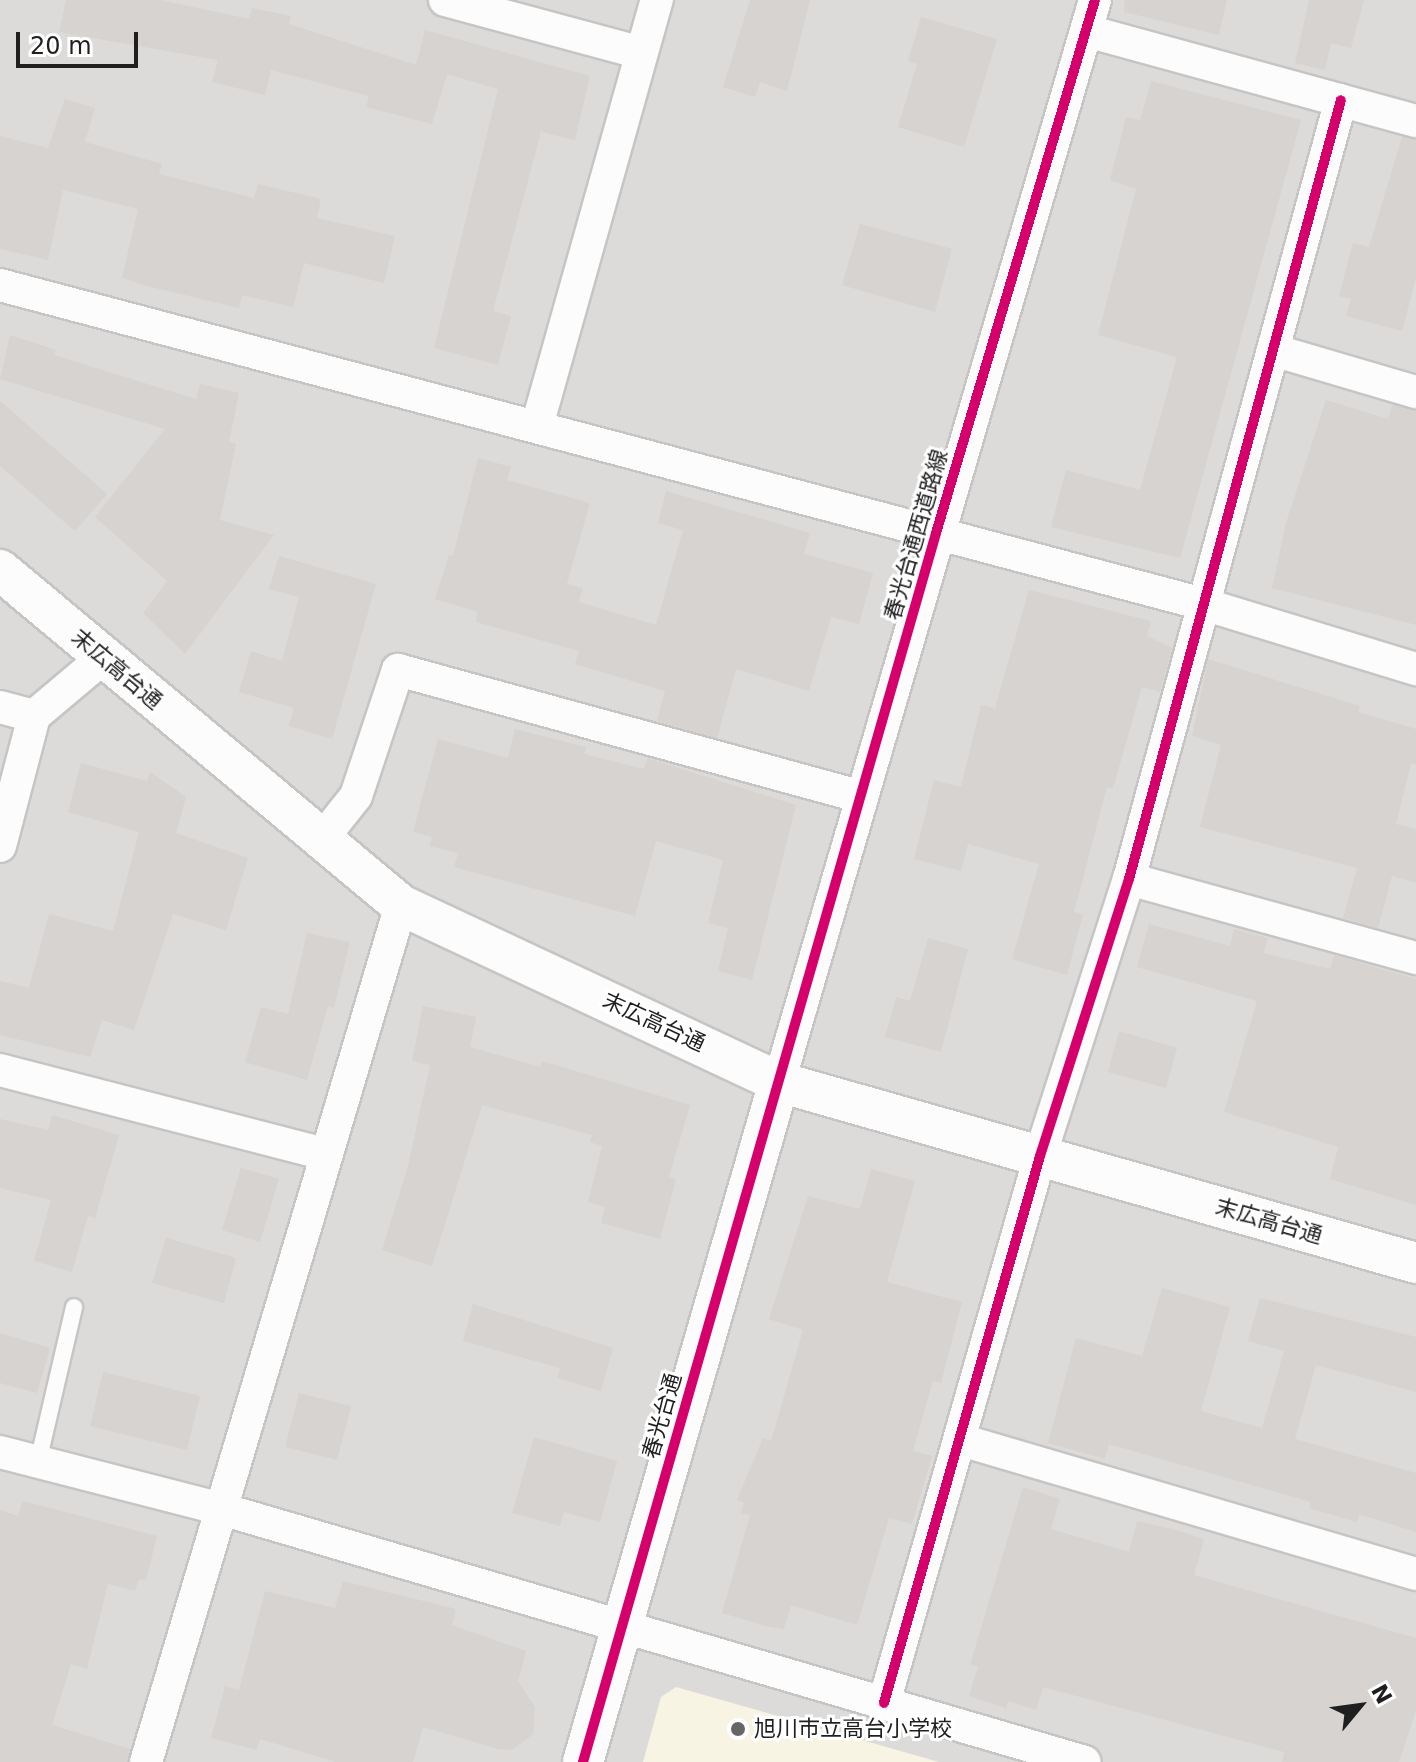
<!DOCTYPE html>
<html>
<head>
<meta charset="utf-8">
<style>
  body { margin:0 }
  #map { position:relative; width:1416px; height:1762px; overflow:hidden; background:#edebe8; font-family:"DejaVu Sans","Noto Sans JP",sans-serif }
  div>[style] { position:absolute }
  .residential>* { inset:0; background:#dcdbd9 }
  .education>* { inset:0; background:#f7f4e3 }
  .building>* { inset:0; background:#d6d3d1 }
  .roads { filter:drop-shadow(2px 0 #c6c5c4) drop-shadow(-2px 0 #c6c5c4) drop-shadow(0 2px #c6c5c4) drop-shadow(0 -2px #c6c5c4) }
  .service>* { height:16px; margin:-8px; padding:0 8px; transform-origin:8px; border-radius:8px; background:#fcfcfc }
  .minor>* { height:32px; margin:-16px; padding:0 16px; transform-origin:16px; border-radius:16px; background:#fcfcfc }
  .tertiary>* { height:40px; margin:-20px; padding:0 20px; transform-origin:20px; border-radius:20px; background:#fcfcfc }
  .cycleway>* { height:10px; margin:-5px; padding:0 5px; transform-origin:5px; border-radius:5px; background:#d6006c }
  .dots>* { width:22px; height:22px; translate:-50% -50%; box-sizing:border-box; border:4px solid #fff; border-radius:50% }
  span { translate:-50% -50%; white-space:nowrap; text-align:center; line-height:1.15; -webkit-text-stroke:6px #fff; paint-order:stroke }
  .street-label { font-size:22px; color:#1f1f1f }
  .poi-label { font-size:22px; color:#1f1f1f }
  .left { translate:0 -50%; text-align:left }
  .north { position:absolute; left:1320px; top:1666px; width:80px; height:80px; -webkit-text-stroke:6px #fff; paint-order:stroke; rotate:61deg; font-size:22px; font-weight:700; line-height:32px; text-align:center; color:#1f1f1f }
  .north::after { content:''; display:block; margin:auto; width:28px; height:36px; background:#1f1f1f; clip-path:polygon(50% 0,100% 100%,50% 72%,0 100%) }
  .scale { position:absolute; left:16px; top:32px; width:122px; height:36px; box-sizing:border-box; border:4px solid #1f1f1f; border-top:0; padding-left:10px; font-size:24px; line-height:28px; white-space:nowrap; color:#1f1f1f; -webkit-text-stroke:6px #fff; paint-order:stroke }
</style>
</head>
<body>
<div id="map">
  <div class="residential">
    <div style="clip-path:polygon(0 0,1416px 0,1416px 1762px,0 1762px)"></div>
  </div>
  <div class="education">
    <div style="clip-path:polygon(676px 1687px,939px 1762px,643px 1762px,661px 1697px)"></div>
  </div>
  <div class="building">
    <div style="clip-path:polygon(66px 0,160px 0,249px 19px,252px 8px,291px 16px,289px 24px,416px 65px,425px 30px,590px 76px,575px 140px,541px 132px,493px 311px,511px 316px,498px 365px,434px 348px,498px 89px,447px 74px,432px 124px,366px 107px,369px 96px,271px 70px,265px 95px,212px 82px,218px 60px,59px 32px)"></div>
    <div style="clip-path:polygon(750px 0,810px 0,787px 91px,760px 82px,755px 97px,723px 87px)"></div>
    <div style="clip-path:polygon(1125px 0,1227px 0,1219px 35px,1124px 12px)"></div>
    <div style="clip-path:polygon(1309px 0,1364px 0,1351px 48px,1331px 43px,1325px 70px,1295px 63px)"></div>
    <div style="clip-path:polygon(921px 17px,997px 39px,964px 147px,898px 127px,917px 64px,908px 61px)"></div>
    <div style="clip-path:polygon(1151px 81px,1301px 120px,1180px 558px,1051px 527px,1066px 470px,1140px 490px,1177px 357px,1098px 335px,1136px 189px,1110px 180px,1126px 117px,1140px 120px)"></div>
    <div style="clip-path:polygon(65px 99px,95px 108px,85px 142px,162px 164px,159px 174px,254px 198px,258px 184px,321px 199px,317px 218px,395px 236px,384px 283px,304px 263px,293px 307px,242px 295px,239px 308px,147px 286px,122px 278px,138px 209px,63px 190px,48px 260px,0 249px,0 136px,48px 148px)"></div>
    <div style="clip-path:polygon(1402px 137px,1416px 139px,1416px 278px,1402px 331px,1346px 316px,1351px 299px,1339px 296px,1353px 243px,1369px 247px)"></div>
    <div style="clip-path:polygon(860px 224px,952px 249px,935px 312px,842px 285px)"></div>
    <div style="clip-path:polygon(10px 335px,56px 350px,54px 355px,196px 399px,200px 384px,239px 393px,229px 442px,236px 444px,220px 520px,274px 535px,185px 654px,143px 613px,167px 581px,95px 517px,165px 429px,0 379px)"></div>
    <div style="clip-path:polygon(1326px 400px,1388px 419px,1392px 405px,1416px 410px,1416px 625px,1272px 588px,1286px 523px)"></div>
    <div style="clip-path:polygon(0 401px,107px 494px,75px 531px,0 466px)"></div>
    <div style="clip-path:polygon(478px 458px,511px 467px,507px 480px,590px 503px,567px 584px,583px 588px,579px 602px,656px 625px,683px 530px,658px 523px,666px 491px,810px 533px,804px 554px,873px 573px,859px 624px,831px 617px,809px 691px,736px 669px,717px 738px,657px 721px,665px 691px,575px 664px,579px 651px,476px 622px,478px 612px,435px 599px,449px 555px,453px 556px)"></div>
    <div style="clip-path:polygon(279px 556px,376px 584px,332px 739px,289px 726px,294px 708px,239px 692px,251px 651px,282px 661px,299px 597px,269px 589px)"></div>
    <div style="clip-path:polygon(1029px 590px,1151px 621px,1147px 636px,1172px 648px,1160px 692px,1142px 687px,1113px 788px,1107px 787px,1074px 912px,1083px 914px,1067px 975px,1012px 959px,1039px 864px,968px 844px,961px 871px,914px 859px,934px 780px,961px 787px,981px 705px,995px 708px)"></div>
    <div style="clip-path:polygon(1208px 659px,1360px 706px,1358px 712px,1416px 729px,1416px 764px,1411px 763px,1396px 824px,1416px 829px,1416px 883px,1392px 876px,1378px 928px,1343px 918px,1357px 868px,1200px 827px,1221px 745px,1192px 736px)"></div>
    <div style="clip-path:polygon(515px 729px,586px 747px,584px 754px,644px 769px,647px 758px,796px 805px,752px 980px,718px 971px,728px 928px,708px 923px,723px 860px,656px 841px,635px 916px,454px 867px,458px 853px,429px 846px,432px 837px,413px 832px,438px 739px,508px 758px)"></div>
    <div style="clip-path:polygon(81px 763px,147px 781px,150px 772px,186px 797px,176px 833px,248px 858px,226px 930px,173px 914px,134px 1030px,102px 1020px,90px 1057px,0 1035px,0 981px,29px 988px,49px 914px,113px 931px,139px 832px,68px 812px)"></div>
    <div style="clip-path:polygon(1149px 924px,1230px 946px,1234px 929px,1268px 938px,1263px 953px,1330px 969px,1334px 955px,1416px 979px,1416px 1205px,1330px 1179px,1338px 1147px,1224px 1112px,1257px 1001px,1137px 967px)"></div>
    <div style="clip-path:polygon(307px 933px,350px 942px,334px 1008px,328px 1006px,307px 1080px,245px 1062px,261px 1007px,288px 1014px)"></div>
    <div style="clip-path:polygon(928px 938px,968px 949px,941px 1052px,885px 1037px,896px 997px,910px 1001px)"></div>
    <div style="clip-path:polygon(423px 1006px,476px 1017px,470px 1047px,540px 1067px,542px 1061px,690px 1105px,669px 1177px,676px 1179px,660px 1239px,601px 1223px,605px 1207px,588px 1202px,602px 1146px,590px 1142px,592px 1135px,482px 1105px,432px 1266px,382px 1250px,408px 1166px,430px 1065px,412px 1061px)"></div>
    <div style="clip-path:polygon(1119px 1031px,1177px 1048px,1166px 1088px,1108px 1072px)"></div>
    <div style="clip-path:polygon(52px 1115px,119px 1135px,95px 1218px,88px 1216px,72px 1272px,34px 1261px,51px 1200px,0 1188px,0 1119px,48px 1130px)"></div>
    <div style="clip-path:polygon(241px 1168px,279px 1179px,260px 1242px,222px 1230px)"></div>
    <div style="clip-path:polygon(871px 1169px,915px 1181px,887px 1282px,962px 1302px,941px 1383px,933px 1381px,913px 1451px,932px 1456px,912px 1524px,889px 1518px,857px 1625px,791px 1605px,784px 1629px,766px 1626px,722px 1613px,750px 1515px,741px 1513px,744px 1503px,737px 1500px,763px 1438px,771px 1441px,803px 1330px,769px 1319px,808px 1196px,860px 1209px)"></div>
    <div style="clip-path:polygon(166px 1238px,236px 1258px,224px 1303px,152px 1283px)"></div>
    <div style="clip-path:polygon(1162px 1288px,1230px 1307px,1201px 1411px,1262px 1428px,1284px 1351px,1248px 1341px,1260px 1298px,1416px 1337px,1416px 1392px,1316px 1365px,1295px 1439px,1416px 1473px,1416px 1532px,1359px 1514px,1357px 1522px,1309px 1508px,1311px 1502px,1109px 1444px,1105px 1459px,1048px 1443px,1076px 1338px,1142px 1356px)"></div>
    <div style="clip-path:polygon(473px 1304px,613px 1348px,601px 1391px,557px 1378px,560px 1368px,463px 1341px)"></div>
    <div style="clip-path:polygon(0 1333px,50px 1348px,37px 1393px,0 1383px)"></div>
    <div style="clip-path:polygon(103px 1372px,200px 1396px,187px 1450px,90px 1426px)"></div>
    <div style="clip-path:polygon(299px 1393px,351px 1406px,337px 1460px,285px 1447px)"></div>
    <div style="clip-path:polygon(534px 1437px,617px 1461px,600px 1522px,564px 1512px,560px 1526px,512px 1513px)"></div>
    <div style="clip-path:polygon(1023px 1487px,1060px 1499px,1051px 1529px,1129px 1552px,1137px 1521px,1176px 1530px,1204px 1539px,1194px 1575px,1416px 1638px,1416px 1710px,1399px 1762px,1282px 1762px,1284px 1752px,1043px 1687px,1036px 1710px,1008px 1701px,1006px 1708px,969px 1696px,978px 1667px,970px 1665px)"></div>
    <div style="clip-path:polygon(23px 1501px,157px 1536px,146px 1580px,139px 1579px,135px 1591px,108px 1584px,87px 1669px,71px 1664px,52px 1725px,130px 1749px,128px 1762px,0 1762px,0 1510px,18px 1516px)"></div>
    <div style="clip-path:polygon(343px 1581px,456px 1609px,452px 1625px,526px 1651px,518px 1681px,535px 1707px,533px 1734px,512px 1750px,498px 1749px,423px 1727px,413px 1762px,336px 1762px,260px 1739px,257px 1750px,211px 1738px,225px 1686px,239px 1690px,265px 1591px,335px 1608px)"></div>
  </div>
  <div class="roads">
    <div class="service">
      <div style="left:38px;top:1462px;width:159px;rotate:-76.9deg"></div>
    </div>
    <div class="minor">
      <div style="left:445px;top:0;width:203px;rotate:15.1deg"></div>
      <div style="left:1087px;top:31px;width:341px;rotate:15.3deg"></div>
      <div style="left:0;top:285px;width:1245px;rotate:14.85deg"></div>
      <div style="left:1203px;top:604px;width:223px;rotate:17deg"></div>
      <div style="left:1273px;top:350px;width:149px;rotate:16.4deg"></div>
      <div style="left:537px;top:426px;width:443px;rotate:-74.3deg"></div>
      <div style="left:0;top:707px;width:35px;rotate:15deg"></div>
      <div style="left:321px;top:840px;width:56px;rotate:-51.5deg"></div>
      <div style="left:356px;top:796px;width:133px;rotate:-71.6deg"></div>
      <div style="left:398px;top:670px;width:481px;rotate:15.3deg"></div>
      <div style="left:0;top:846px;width:134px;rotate:-75.3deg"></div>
      <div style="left:34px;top:716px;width:92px;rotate:-40.1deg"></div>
      <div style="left:1129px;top:879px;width:298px;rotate:15.4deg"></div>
      <div style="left:0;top:1070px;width:335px;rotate:14.5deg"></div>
      <div style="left:779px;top:1082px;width:1127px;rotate:-73.72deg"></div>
      <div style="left:961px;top:1440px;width:474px;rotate:16.4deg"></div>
      <div style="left:0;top:1452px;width:225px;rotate:14.4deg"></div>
      <div style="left:218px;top:1508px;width:903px;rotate:16.33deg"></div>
      <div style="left:884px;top:1703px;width:569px;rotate:-74.08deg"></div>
      <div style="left:1040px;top:1156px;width:291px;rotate:-72.2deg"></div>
      <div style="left:1129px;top:879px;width:807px;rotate:-74.78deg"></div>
      <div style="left:146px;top:1762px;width:894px;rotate:-73.43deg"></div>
    </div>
    <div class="tertiary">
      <div style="left:0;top:570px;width:523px;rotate:39.88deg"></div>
      <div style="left:401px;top:905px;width:417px;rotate:25.1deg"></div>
      <div style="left:779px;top:1082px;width:662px;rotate:15.86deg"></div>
      <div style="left:583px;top:1762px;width:708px;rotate:-73.92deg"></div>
    </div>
  </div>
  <div class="cycleway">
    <div style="left:884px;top:1703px;width:569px;rotate:-74.08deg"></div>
    <div style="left:1040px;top:1156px;width:291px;rotate:-72.2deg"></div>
    <div style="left:1129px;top:879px;width:807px;rotate:-74.78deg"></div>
    <div style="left:583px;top:1762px;width:1279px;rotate:-73.97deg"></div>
    <div style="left:936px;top:533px;width:556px;rotate:-73.39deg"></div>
  </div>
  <div class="dots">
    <div style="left:738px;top:1729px;background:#676665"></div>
  </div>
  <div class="street-label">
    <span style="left:916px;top:535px;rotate:-74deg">春光台通西道路線</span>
    <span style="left:117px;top:669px;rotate:40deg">末広高台通</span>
    <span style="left:654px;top:1022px;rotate:25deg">末広高台通</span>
    <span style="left:1269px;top:1221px;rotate:16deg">末広高台通</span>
    <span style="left:662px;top:1416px;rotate:-74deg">春光台通</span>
  </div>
  <div class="poi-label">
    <span class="left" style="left:754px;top:1729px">旭川市立高台小学校</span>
  </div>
  <div class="north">N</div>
  <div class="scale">20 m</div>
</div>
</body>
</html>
